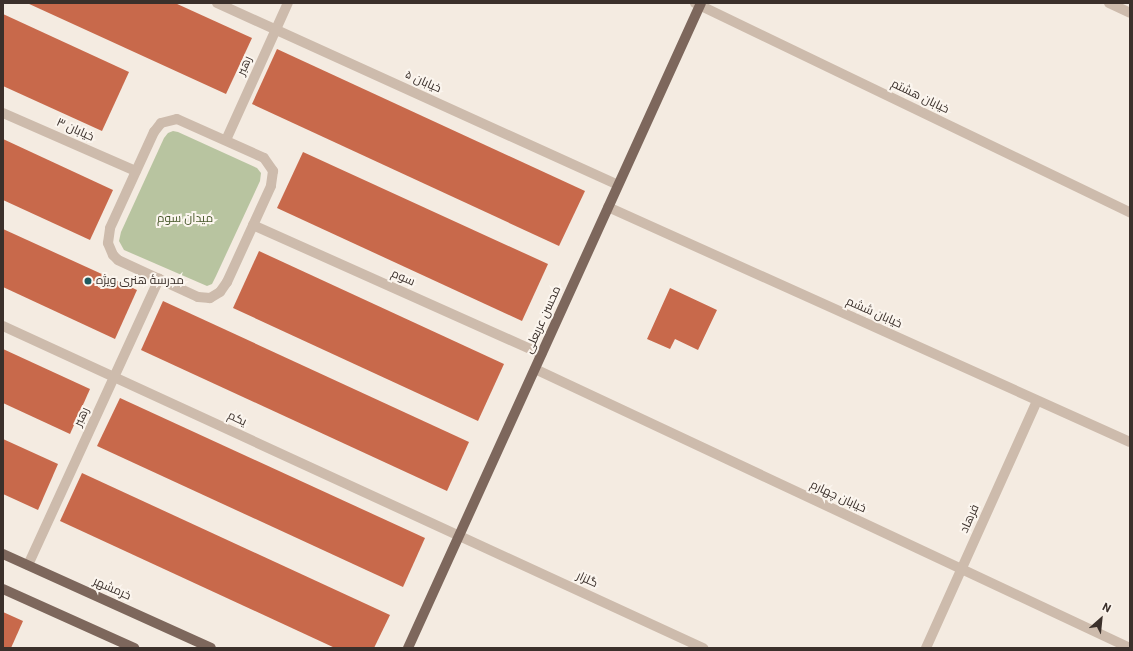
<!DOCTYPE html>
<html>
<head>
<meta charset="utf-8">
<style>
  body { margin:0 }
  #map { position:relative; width:1133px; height:651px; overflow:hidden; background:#f4ebe1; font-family:Roboto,Cairo,sans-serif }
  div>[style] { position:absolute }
  .green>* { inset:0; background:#b8c4a0 }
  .building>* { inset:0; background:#c8694b }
  .minor>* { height:10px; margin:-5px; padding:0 5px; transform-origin:5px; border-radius:5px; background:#cdbbac }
  .major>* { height:10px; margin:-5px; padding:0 5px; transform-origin:5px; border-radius:5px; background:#7d675c }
  .dots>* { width:11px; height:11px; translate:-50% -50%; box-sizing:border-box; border:2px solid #fbf5ee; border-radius:50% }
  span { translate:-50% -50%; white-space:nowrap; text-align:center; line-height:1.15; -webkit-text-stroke:4px #fbf5ee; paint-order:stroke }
  .street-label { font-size:12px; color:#3b302b }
  .park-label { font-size:12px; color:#4a5a2e }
  .poi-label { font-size:12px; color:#3b302b }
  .left { translate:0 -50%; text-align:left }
  .frame { position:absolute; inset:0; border:4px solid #3b302b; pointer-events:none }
  .north { position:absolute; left:1081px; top:599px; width:40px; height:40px; -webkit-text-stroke:3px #fbf5ee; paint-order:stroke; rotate:27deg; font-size:11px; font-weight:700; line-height:16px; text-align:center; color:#3b302b }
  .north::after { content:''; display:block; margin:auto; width:14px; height:18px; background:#3b302b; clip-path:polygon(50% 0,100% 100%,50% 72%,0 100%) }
</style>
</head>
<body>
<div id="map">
  <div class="green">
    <div style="clip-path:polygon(173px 131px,178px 132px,257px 168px,261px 173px,260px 181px,216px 276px,212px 284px,207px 286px,124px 250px,119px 241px,121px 232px,164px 138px,168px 133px)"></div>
  </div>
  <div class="building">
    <div style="clip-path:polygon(27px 3px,175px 3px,252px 38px,226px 94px)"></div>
    <div style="clip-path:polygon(3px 14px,129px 72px,102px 131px,3px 86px)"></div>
    <div style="clip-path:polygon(277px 49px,585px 191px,559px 246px,252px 104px)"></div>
    <div style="clip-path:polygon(3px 139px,113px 190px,90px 240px,3px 200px)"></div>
    <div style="clip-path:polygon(303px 152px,548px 264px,522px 321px,277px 208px)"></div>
    <div style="clip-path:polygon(3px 229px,137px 290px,115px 339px,3px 287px)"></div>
    <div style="clip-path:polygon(259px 251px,504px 364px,478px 421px,233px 308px)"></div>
    <div style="clip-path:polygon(670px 288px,717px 310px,698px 350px,675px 339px,670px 349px,647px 339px)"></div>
    <div style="clip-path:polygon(163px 301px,469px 442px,447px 491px,141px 350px)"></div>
    <div style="clip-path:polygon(3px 349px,90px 389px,70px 434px,3px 403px)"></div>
    <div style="clip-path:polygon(120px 398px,425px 538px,403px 587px,97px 446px)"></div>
    <div style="clip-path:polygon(3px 439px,58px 464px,38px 510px,3px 494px)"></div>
    <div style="clip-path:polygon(82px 473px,390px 615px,374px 648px,335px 648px,60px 521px)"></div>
    <div style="clip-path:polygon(3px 612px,23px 621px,11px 648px,3px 648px)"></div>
  </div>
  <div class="minor">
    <div style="left:217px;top:3px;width:440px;rotate:24.4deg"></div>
    <div style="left:695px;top:3px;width:483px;rotate:25.7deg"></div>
    <div style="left:1109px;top:3px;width:23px;rotate:25deg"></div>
    <div style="left:3px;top:113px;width:145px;rotate:23.6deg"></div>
    <div style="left:177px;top:119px;width:95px;rotate:24.1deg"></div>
    <div style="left:264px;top:158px;width:16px;rotate:55deg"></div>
    <div style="left:273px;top:171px;width:15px;rotate:98deg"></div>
    <div style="left:271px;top:186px;width:106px;rotate:114.6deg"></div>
    <div style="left:227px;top:282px;width:12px;rotate:125deg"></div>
    <div style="left:220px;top:292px;width:12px;rotate:149deg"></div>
    <div style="left:210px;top:298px;width:12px;rotate:-175deg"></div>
    <div style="left:198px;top:297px;width:88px;rotate:-155.2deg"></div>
    <div style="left:118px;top:260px;width:7px;rotate:-135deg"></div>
    <div style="left:113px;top:255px;width:13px;rotate:-113deg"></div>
    <div style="left:108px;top:243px;width:15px;rotate:-82deg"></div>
    <div style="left:110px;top:228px;width:106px;rotate:-65.4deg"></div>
    <div style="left:154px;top:132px;width:11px;rotate:-52deg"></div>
    <div style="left:161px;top:123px;width:16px;rotate:-14deg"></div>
    <div style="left:226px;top:140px;width:150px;rotate:-65.7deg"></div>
    <div style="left:608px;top:207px;width:572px;rotate:24.24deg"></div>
    <div style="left:253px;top:225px;width:316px;rotate:24.1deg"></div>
    <div style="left:3px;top:326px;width:771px;rotate:24.7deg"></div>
    <div style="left:535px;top:369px;width:657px;rotate:25.12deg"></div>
    <div style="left:28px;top:565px;width:315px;rotate:-65.4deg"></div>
    <div style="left:926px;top:648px;width:271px;rotate:-65.8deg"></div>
  </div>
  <div class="major">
    <div style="left:3px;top:554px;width:228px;rotate:24.3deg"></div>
    <div style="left:3px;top:589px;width:144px;rotate:24.2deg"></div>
    <div style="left:408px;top:648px;width:708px;rotate:-65.57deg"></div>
  </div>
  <div class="dots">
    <div style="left:88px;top:281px;background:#1f5a5e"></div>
  </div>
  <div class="street-label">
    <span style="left:245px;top:66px;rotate:-66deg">رهبر</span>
    <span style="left:423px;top:82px;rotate:24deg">خیابان ۵</span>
    <span style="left:920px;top:97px;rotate:26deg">خیابان هشتم</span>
    <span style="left:75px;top:130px;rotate:24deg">خیابان ۳</span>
    <span style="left:403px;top:278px;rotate:24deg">سوم</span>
    <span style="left:874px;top:313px;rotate:24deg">خیابان ششم</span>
    <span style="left:543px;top:320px;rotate:-66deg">محسن عربعلی</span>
    <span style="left:82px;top:417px;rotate:-65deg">رهبر</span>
    <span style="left:237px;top:419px;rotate:25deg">یکم</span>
    <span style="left:838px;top:497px;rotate:25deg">خیابان چهارم</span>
    <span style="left:970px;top:519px;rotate:-66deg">فرهاد</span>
    <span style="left:587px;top:580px;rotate:25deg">گلزار</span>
    <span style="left:112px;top:589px;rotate:24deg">خرمشهر</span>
  </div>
  <div class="park-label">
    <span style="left:185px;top:219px">میدان سوم</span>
  </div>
  <div class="poi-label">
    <span class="left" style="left:96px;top:281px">مدرسهٔ هنری ویژه</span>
  </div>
  <div class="frame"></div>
  <div class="north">N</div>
</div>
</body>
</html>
